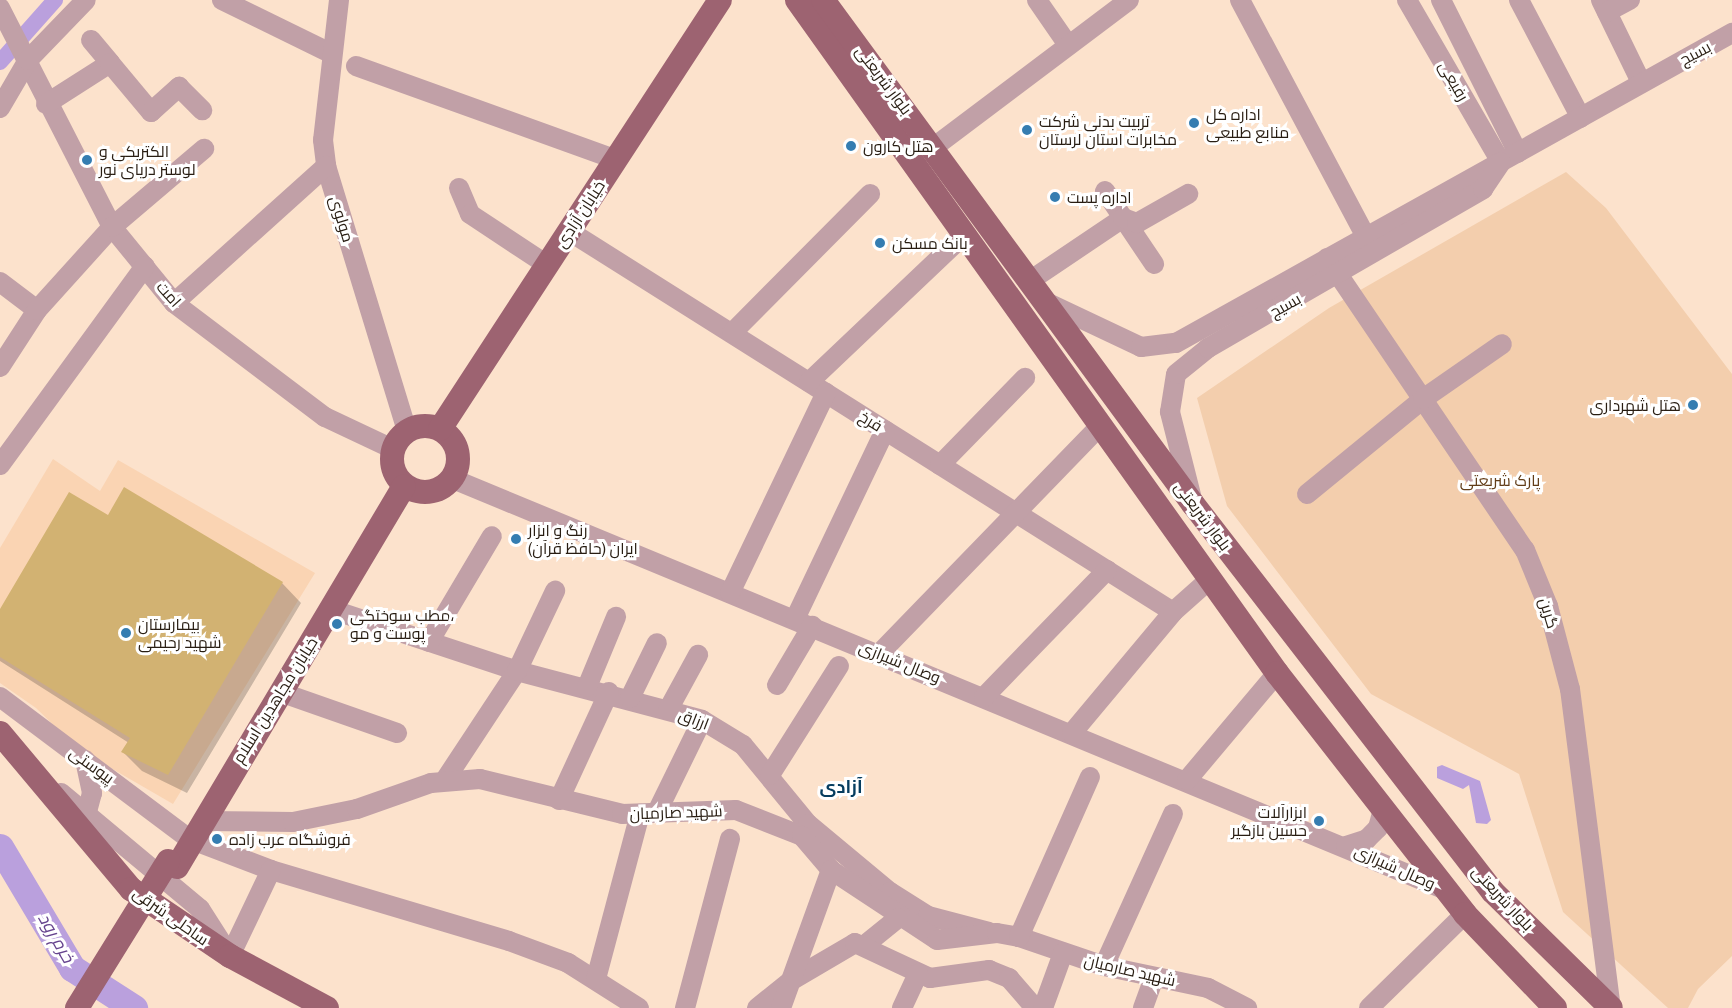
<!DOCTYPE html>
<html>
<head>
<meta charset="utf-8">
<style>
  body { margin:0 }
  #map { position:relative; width:1732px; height:1008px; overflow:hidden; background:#fce2cc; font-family:"Archivo Narrow",Cairo,sans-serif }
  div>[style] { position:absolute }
  .built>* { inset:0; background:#fad4b3 }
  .green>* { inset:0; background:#f3cead }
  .water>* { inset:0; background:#baa0dd }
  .shadow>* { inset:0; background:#0003 }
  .canal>* { height:16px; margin:-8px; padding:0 8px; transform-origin:8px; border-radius:8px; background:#baa0dd }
  .river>* { height:27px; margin:-13.5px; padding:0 13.5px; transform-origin:13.5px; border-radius:13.5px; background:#baa0dd }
  .building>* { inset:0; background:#d2b272 }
  .minor>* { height:20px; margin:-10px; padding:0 10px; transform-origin:10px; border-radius:10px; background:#c1a0a7 }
  .major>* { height:24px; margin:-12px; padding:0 12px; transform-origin:12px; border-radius:12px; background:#9d6371 }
  .major>.ring { margin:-12px; padding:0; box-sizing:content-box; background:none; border:24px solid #9d6371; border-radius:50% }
  .major-bridge>* { height:24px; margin:-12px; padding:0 12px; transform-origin:12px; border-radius:12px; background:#9d6371 }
  .dots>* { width:16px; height:16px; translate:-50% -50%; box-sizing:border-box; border:3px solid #fff; border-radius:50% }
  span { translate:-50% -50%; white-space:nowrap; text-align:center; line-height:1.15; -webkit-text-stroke:6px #fff; paint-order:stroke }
  .street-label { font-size:16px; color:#281d12 }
  .poi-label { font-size:16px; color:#281d12 }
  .left { translate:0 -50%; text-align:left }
  .right { translate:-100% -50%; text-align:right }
  .park-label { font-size:16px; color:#623d18 }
  .neighbourhood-label { font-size:18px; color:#063d5f; font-weight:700 }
  .water-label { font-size:18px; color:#66448e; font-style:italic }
</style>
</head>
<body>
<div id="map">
  <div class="built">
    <div style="clip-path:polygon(53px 459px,100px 491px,118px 460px,315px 573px,173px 804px,78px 749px,36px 708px,0 683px,0 548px)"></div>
  </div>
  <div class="green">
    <div style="clip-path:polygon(1566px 172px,1606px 208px,1732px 374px,1732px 956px,1698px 989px,1688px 1008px,1668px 1008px,1563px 912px,1519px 774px,1371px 694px,1227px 506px,1197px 398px,1329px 308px)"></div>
  </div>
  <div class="water">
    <div style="clip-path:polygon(1442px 765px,1480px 781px,1491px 820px,1487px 824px,1476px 823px,1469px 785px,1463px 789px,1437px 778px,1437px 767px)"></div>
  </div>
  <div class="shadow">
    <div style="clip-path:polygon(109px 517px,282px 583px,301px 603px,187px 793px,142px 771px,123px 752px,129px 743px,0 661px,0 612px)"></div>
  </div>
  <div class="canal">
    <div style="left:0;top:62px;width:83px;rotate:-48.4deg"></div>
  </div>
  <div class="river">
    <div style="left:0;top:847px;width:141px;rotate:59.2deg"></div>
    <div style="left:72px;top:968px;width:74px;rotate:32.8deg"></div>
  </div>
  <div class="building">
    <div style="clip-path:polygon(124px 487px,283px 582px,168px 775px,121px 752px,130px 738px,0 657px,0 609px,69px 492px,108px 515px)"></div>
  </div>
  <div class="minor">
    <div style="left:222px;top:0;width:120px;rotate:26.1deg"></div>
    <div style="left:339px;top:0;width:141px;rotate:96.5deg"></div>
    <div style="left:323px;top:140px;width:26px;rotate:83deg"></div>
    <div style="left:326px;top:166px;width:277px;rotate:73deg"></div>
    <div style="left:1037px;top:0;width:55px;rotate:55.4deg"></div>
    <div style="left:1240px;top:0;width:268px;rotate:62deg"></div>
    <div style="left:1407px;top:0;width:187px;rotate:59.9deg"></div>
    <div style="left:1441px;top:0;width:171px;rotate:63.3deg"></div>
    <div style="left:1519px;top:0;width:133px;rotate:62.3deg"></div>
    <div style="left:1601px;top:0;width:91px;rotate:64deg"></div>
    <div style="left:0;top:8px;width:246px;rotate:62.9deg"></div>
    <div style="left:112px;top:227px;width:98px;rotate:50.8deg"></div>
    <div style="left:174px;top:303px;width:189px;rotate:37.1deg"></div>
    <div style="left:325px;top:417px;width:75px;rotate:25.2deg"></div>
    <div style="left:1607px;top:12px;width:26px;rotate:-28deg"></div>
    <div style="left:91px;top:40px;width:30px;rotate:50deg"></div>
    <div style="left:356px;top:66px;width:275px;rotate:19.8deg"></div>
    <div style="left:46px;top:104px;width:76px;rotate:-32.6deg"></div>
    <div style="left:110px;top:63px;width:64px;rotate:50.1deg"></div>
    <div style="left:151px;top:112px;width:38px;rotate:-42deg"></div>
    <div style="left:179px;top:87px;width:33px;rotate:45deg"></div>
    <div style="left:0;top:108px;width:56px;rotate:-59.7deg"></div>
    <div style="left:28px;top:60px;width:83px;rotate:-46deg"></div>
    <div style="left:934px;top:147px;width:244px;rotate:-37deg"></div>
    <div style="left:459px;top:188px;width:28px;rotate:67deg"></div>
    <div style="left:470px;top:214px;width:92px;rotate:33.5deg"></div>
    <div style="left:1105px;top:191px;width:88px;rotate:56.1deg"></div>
    <div style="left:569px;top:231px;width:714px;rotate:32.24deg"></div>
    <div style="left:1327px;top:258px;width:353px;rotate:55.9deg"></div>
    <div style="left:1525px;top:550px;width:61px;rotate:67.7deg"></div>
    <div style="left:1548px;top:606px;width:86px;rotate:75.2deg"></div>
    <div style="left:1570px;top:689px;width:321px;rotate:82.7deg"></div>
    <div style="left:1031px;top:280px;width:111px;rotate:-34deg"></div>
    <div style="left:1123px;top:218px;width:15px;rotate:20deg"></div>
    <div style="left:1137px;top:223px;width:59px;rotate:-29.6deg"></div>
    <div style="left:0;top:282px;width:46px;rotate:37.1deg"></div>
    <div style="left:174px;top:303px;width:205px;rotate:-42deg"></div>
    <div style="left:1048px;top:303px;width:103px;rotate:25.3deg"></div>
    <div style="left:1141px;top:347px;width:35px;rotate:-7deg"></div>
    <div style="left:1176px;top:343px;width:637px;rotate:-29.14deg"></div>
    <div style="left:732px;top:333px;width:196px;rotate:-45.2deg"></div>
    <div style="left:0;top:367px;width:68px;rotate:-57deg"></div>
    <div style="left:37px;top:310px;width:112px;rotate:-47.9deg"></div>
    <div style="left:112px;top:227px;width:121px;rotate:-40.3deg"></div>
    <div style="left:809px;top:382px;width:214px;rotate:-43.5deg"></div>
    <div style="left:0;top:465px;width:246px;rotate:-53.9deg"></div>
    <div style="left:940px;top:465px;width:122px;rotate:-45.7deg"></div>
    <div style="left:453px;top:479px;width:1072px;rotate:22.48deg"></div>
    <div style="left:1307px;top:494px;width:150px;rotate:-39.3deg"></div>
    <div style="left:1423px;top:399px;width:96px;rotate:-34.8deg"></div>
    <div style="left:1192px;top:499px;width:90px;rotate:-104.2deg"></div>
    <div style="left:1170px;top:412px;width:38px;rotate:-81deg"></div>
    <div style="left:1176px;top:374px;width:41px;rotate:-39.1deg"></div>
    <div style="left:1208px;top:348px;width:318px;rotate:-30deg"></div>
    <div style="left:1483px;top:189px;width:32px;rotate:-56deg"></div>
    <div style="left:730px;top:593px;width:222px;rotate:-64.4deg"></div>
    <div style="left:330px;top:609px;width:197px;rotate:18.3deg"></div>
    <div style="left:517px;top:671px;width:191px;rotate:14.8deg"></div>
    <div style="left:702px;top:720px;width:48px;rotate:31.4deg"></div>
    <div style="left:743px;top:745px;width:102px;rotate:50.6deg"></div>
    <div style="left:808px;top:824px;width:107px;rotate:39.7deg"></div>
    <div style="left:890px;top:892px;width:45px;rotate:32.3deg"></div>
    <div style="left:928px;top:916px;width:63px;rotate:14.7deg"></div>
    <div style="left:795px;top:619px;width:209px;rotate:-64.5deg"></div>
    <div style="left:429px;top:642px;width:123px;rotate:-59.3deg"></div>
    <div style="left:879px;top:654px;width:318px;rotate:-45.9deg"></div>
    <div style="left:777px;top:685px;width:69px;rotate:-59.3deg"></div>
    <div style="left:587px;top:687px;width:76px;rotate:-67.5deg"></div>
    <div style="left:280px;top:692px;width:124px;rotate:19.3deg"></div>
    <div style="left:0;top:697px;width:230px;rotate:36.9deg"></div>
    <div style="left:984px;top:697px;width:177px;rotate:-45.9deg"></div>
    <div style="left:630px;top:698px;width:61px;rotate:-63.9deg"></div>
    <div style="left:668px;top:710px;width:63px;rotate:-61.4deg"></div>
    <div style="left:1072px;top:733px;width:158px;rotate:-50.1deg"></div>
    <div style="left:1173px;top:612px;width:50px;rotate:-41.7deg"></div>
    <div style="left:85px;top:760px;width:34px;rotate:78deg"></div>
    <div style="left:92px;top:793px;width:23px;rotate:105deg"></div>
    <div style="left:770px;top:775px;width:129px;rotate:-57.7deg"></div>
    <div style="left:445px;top:780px;width:131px;rotate:-56.6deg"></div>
    <div style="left:517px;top:671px;width:89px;rotate:-64.6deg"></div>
    <div style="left:1187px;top:780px;width:140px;rotate:-49.9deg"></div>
    <div style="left:61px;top:793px;width:181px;rotate:39.8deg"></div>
    <div style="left:200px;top:909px;width:50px;rotate:57.3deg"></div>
    <div style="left:559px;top:800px;width:119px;rotate:-65.2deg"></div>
    <div style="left:657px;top:812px;width:102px;rotate:-63.9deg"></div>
    <div style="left:203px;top:821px;width:90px;rotate:0.6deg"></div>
    <div style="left:293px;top:822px;width:65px;rotate:-11.5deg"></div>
    <div style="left:357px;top:809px;width:78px;rotate:-19.4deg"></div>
    <div style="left:431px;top:783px;width:49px;rotate:-4.7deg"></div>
    <div style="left:480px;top:779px;width:146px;rotate:13.8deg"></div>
    <div style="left:622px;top:814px;width:114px;rotate:-2deg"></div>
    <div style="left:736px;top:810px;width:71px;rotate:21.5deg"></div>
    <div style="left:802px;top:836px;width:45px;rotate:49.5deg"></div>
    <div style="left:831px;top:870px;width:127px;rotate:33.4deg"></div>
    <div style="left:937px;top:940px;width:60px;rotate:-6.7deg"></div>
    <div style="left:997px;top:933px;width:22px;rotate:10deg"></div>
    <div style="left:1019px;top:937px;width:90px;rotate:18.8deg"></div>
    <div style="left:1104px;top:966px;width:106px;rotate:11.9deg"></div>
    <div style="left:1208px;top:988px;width:44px;rotate:27.1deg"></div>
    <div style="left:192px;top:840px;width:85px;rotate:20.8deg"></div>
    <div style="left:271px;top:870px;width:248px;rotate:16.6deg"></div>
    <div style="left:509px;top:941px;width:63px;rotate:20.4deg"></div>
    <div style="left:568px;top:963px;width:84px;rotate:32.4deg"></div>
    <div style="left:1346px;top:846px;width:22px;rotate:-18deg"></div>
    <div style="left:1367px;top:839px;width:16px;rotate:-45deg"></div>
    <div style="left:1378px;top:828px;width:20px;rotate:-75deg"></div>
    <div style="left:1019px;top:937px;width:175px;rotate:-66.1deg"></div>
    <div style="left:866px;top:944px;width:41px;rotate:-39.1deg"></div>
    <div style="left:230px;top:956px;width:95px;rotate:-64.5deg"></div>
    <div style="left:1104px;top:966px;width:167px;rotate:-65.6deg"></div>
    <div style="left:596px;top:979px;width:171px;rotate:-75.1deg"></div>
    <div style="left:685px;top:1008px;width:175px;rotate:-75.1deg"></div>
    <div style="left:757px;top:1008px;width:45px;rotate:-38.7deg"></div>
    <div style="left:792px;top:980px;width:73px;rotate:-30.4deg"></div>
    <div style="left:855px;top:943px;width:83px;rotate:25deg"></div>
    <div style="left:930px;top:978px;width:60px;rotate:-7.7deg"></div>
    <div style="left:989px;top:970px;width:22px;rotate:22deg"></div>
    <div style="left:1009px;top:978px;width:40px;rotate:49deg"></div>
    <div style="left:781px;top:1008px;width:147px;rotate:-70.1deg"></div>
    <div style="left:902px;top:1008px;width:38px;rotate:-65deg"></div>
    <div style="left:1043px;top:1008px;width:59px;rotate:-70deg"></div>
    <div style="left:1143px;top:1008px;width:32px;rotate:-70deg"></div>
    <div style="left:1369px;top:1008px;width:134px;rotate:-44.4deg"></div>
  </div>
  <div class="major">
    <div style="left:797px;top:0;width:827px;rotate:54.5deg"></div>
    <div style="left:1277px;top:673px;width:306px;rotate:52deg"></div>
    <div style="left:1465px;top:914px;width:130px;rotate:46.2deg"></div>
    <div style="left:823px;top:0;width:625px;rotate:53.72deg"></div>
    <div style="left:1193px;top:504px;width:490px;rotate:52.3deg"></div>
    <div style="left:1493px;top:892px;width:165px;rotate:44.5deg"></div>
    <div class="ring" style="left:392px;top:426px;width:42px;height:42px"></div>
    <div style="left:440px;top:429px;width:512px;rotate:-56.87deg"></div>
    <div style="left:0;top:733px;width:204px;rotate:50deg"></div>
    <div style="left:131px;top:889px;width:120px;rotate:34.1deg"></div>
    <div style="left:230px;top:956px;width:110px;rotate:28.2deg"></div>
    <div style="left:177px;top:867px;width:443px;rotate:-59.2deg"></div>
  </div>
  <div class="major-bridge">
    <div style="left:77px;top:1008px;width:173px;rotate:-58.2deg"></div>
  </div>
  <div class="dots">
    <div style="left:1194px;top:123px;background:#357db1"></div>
    <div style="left:1027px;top:130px;background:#357db1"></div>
    <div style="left:851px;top:146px;background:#357db1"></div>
    <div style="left:87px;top:160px;background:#357db1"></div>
    <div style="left:1055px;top:197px;background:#357db1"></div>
    <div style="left:880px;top:243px;background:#357db1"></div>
    <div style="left:1693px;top:405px;background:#357db1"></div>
    <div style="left:516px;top:539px;background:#357db1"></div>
    <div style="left:337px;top:624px;background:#357db1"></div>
    <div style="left:126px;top:633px;background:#357db1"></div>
    <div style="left:1319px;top:821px;background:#357db1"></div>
    <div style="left:217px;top:839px;background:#357db1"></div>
  </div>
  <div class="street-label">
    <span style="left:1695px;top:53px;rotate:-28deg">بسیج</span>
    <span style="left:884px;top:80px;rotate:53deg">بلوار شریعتی</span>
    <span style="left:1454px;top:81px;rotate:60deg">رفیعی</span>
    <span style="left:580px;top:214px;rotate:-57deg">خیابان آزادی</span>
    <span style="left:342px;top:219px;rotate:73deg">مولوی</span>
    <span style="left:169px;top:294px;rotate:48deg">امت</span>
    <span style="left:1285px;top:305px;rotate:-29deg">بسیج</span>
    <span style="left:871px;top:421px;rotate:32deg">فرخ</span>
    <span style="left:1203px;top:516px;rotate:53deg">بلوار شریعتی</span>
    <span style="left:1549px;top:613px;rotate:73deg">گرین</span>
    <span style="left:900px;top:662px;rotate:22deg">وصال شیرازی</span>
    <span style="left:275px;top:700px;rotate:-58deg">خیابان مجاهدین اسلام</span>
    <span style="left:694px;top:719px;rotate:21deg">ارزاق</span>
    <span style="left:92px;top:765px;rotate:36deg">پیوستی</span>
    <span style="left:676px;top:812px;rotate:-2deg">شهید صارمیان</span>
    <span style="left:1395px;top:867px;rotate:24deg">وصال شیرازی</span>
    <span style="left:1503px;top:898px;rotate:47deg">بلوار شریعتی</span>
    <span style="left:171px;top:916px;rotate:35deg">ساحلی شرقی</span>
    <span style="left:1130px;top:970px;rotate:13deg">شهید صارمیان</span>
  </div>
  <div class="poi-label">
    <span class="left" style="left:1206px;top:123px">اداره کل<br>منابع طبیعی</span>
    <span class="left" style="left:1039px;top:130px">تربیت بدنی شرکت<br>مخابرات استان لرستان</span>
    <span class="left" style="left:863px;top:146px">هتل کارون</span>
    <span class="left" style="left:99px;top:160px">الکتریکی و<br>لوستر دریای نور</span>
    <span class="left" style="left:1067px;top:197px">اداره پست</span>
    <span class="left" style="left:892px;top:243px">بانک مسکن</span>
    <span class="right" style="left:1681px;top:405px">هتل شهرداری</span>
    <span class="left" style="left:528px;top:539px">رنگ و ابزار<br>ایران (حافظ قرآن)</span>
    <span class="left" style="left:350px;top:624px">مطب سوختگی،<br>پوست و مو</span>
    <span class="left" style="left:138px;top:633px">بیمارستان<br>شهید رحیمی</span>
    <span class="right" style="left:1307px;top:821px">ابزارآلات<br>حسین بازگیر</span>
    <span class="left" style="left:229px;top:839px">فروشگاه عرب زاده</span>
  </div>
  <div class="park-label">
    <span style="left:1500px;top:480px">پارک شریعتی</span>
  </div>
  <div class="neighbourhood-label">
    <span style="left:841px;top:787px">آزادی</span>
  </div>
  <div class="water-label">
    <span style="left:56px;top:938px;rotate:60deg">خرم رود</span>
  </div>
</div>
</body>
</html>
